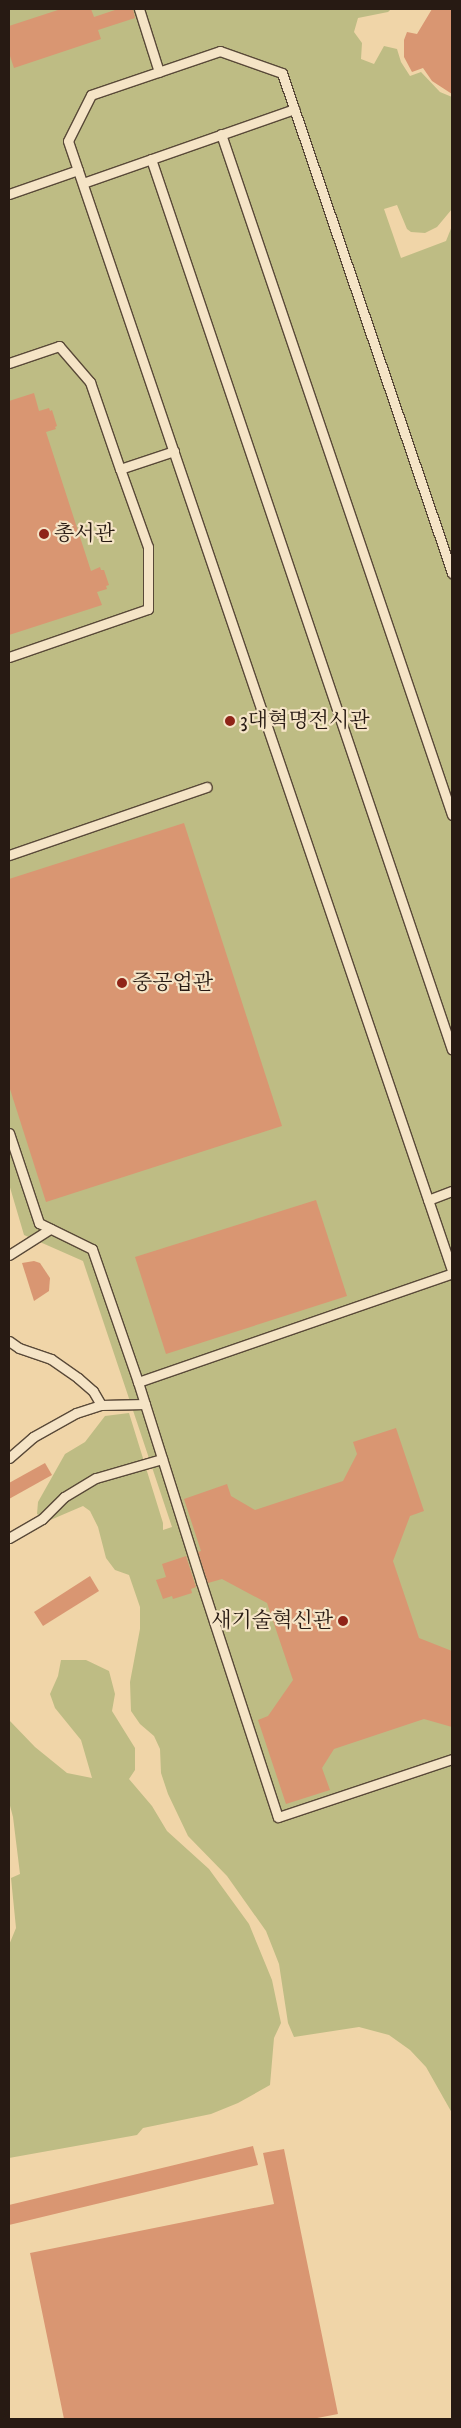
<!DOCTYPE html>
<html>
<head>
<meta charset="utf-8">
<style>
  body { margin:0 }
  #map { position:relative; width:461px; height:2428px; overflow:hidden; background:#f0d5a8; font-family:"IM FELL DW Pica","Noto Serif KR",serif }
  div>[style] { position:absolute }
  .green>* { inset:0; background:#bebc84 }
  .building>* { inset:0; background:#d99672 }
  .roads { filter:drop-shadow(1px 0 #594938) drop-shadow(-1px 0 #594938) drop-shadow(0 1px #594938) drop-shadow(0 -1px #594938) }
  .lane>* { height:9px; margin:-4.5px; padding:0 4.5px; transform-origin:4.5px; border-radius:4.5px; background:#f5e4c6 }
  .dots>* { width:14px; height:14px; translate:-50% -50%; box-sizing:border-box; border:2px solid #f5e4c6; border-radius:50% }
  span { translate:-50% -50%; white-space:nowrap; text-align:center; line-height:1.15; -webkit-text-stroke:4.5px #f5e4c6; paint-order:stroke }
  .poi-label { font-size:21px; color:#271a13 }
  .left { translate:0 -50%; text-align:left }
  .right { translate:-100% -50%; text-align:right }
  .frame { position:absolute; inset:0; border:10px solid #271a13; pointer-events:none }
</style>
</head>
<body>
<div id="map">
  <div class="green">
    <div style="clip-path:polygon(12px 9px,391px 9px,388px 12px,358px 18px,354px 32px,362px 43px,361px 59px,374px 64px,384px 46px,397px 49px,401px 62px,410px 76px,421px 72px,440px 92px,452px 97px,452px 209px,437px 227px,425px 233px,411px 232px,407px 229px,397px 205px,384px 209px,401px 258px,446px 241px,452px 226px,452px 2113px,426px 2067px,410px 2050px,389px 2035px,359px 2027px,294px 2037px,288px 2023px,279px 1964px,266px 1931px,227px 1876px,188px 1836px,168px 1794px,161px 1773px,160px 1749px,154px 1736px,140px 1724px,131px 1711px,130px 1682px,140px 1629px,140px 1607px,129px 1575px,115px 1570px,106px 1558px,98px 1527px,90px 1511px,83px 1506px,48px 1521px,37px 1514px,38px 1502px,65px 1454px,85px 1442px,105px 1416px,129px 1413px,163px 1523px,163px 1530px,172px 1527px,83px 1261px,24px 1235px,9px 1184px,9px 10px)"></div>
    <div style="clip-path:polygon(61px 1660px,86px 1660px,109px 1671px,115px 1694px,112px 1711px,135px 1748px,135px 1770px,129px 1779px,152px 1806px,167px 1831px,209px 1869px,249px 1924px,272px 1980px,281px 2023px,274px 2038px,270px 2085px,238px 2103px,211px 2114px,143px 2128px,137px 2135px,9px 2158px,9px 1945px,16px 1928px,11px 1878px,20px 1874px,13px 1817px,9px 1802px,9px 1720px,35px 1747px,67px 1773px,92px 1778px,81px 1740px,55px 1708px,50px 1694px,58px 1676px)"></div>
  </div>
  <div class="building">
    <div style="clip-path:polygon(61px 9px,91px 9px,94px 17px,118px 9px,133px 9px,135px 18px,98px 30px,101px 39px,14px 68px,9px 53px,9px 26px)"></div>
    <div style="clip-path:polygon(432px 9px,452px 9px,452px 94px,432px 81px,423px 68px,412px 72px,404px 57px,404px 40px,407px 32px,417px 34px)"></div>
    <div style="clip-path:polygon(34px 393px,39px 411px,49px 408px,50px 411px,52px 410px,57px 426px,55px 427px,56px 429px,46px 432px,91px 571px,100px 567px,101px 570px,104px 570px,109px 585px,106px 586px,107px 589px,97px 592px,102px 605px,9px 635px,9px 401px)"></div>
    <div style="clip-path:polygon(184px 823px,282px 1126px,46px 1202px,9px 1086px,9px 879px)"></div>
    <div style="clip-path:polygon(316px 1200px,347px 1296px,166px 1354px,135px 1257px)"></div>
    <div style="clip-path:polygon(34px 1261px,40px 1263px,50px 1278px,49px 1291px,34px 1301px,22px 1263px)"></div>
    <div style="clip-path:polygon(396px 1428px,424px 1511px,410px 1516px,393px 1561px,419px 1638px,452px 1651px,452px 1727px,424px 1719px,334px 1749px,322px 1768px,330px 1790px,286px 1804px,258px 1720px,268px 1716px,293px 1680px,267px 1603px,222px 1579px,208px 1583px,198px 1552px,201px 1551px,184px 1499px,227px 1484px,231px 1496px,255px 1510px,343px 1481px,357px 1454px,353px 1442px)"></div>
    <div style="clip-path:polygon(45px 1463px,52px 1475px,9px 1499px,9px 1483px)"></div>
    <div style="clip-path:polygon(186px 1556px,196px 1587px,191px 1589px,192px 1593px,173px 1599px,172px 1596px,163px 1599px,156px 1580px,166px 1577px,162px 1564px)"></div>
    <div style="clip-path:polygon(90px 1576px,99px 1591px,43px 1626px,34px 1612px)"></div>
    <div style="clip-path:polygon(253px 2146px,258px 2165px,9px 2225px,9px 2205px)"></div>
    <div style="clip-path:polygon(284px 2149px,338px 2414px,312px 2419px,64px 2419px,30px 2253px,274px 2204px,263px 2153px)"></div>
  </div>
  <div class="roads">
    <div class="lane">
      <div style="left:139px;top:9px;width:66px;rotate:72.4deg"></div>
      <div style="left:221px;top:134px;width:719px;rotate:71.26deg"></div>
      <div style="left:151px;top:159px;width:940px;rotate:71.33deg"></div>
      <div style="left:83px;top:183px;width:224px;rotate:-19.3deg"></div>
      <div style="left:9px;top:194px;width:73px;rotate:-19.2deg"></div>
      <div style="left:9px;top:363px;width:53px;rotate:-18.8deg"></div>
      <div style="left:59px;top:346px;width:48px;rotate:49.3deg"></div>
      <div style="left:90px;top:382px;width:92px;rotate:71deg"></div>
      <div style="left:120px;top:469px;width:57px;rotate:-18.4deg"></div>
      <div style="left:452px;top:573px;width:528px;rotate:-108.78deg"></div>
      <div style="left:282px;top:73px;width:66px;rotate:-160.5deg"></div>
      <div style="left:220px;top:51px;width:136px;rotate:161.2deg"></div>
      <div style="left:91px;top:95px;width:51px;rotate:116.6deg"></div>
      <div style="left:68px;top:141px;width:1193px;rotate:71.22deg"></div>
      <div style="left:9px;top:657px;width:147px;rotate:-19.1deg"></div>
      <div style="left:148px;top:609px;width:62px;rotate:-90deg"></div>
      <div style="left:148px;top:547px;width:83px;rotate:-109.7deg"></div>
      <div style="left:9px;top:855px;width:209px;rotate:-19deg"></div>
      <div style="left:9px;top:1133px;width:95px;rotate:71.6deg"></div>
      <div style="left:39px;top:1223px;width:59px;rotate:26.1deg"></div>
      <div style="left:92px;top:1249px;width:141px;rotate:70.9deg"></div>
      <div style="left:138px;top:1382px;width:210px;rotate:72.5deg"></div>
      <div style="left:201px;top:1582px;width:247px;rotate:71.9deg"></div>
      <div style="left:278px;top:1817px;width:183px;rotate:-18.4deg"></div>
      <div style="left:428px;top:1200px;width:26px;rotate:-21deg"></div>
      <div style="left:9px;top:1255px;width:49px;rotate:-32.4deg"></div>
      <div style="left:9px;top:1341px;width:12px;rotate:35deg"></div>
      <div style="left:19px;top:1348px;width:34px;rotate:19deg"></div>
      <div style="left:51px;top:1359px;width:33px;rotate:35deg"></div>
      <div style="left:78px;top:1378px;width:20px;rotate:41deg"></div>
      <div style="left:93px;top:1391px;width:16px;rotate:60deg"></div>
      <div style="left:138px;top:1382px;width:332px;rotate:-19.1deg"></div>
      <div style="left:9px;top:1458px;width:32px;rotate:-41deg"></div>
      <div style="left:33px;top:1437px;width:49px;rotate:-29.2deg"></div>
      <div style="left:76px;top:1413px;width:26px;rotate:-18deg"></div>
      <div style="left:101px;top:1405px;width:44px;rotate:-1.3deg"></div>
      <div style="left:9px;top:1538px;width:38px;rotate:-30deg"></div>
      <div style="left:42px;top:1519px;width:31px;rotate:-45deg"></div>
      <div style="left:64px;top:1497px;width:37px;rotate:-31deg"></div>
      <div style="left:96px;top:1478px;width:69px;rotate:-16.1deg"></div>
    </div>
  </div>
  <div class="dots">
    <div style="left:44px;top:534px;background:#8f2418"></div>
    <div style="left:230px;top:721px;background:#8f2418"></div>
    <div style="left:122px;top:983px;background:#8f2418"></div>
    <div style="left:343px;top:1621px;background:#8f2418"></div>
  </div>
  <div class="poi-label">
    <span class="left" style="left:54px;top:534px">총서관</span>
    <span class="left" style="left:240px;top:721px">3대혁명전시관</span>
    <span class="left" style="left:132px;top:983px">중공업관</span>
    <span class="right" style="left:333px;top:1621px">새기술혁신관</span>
  </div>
  <div class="frame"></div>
</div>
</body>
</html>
